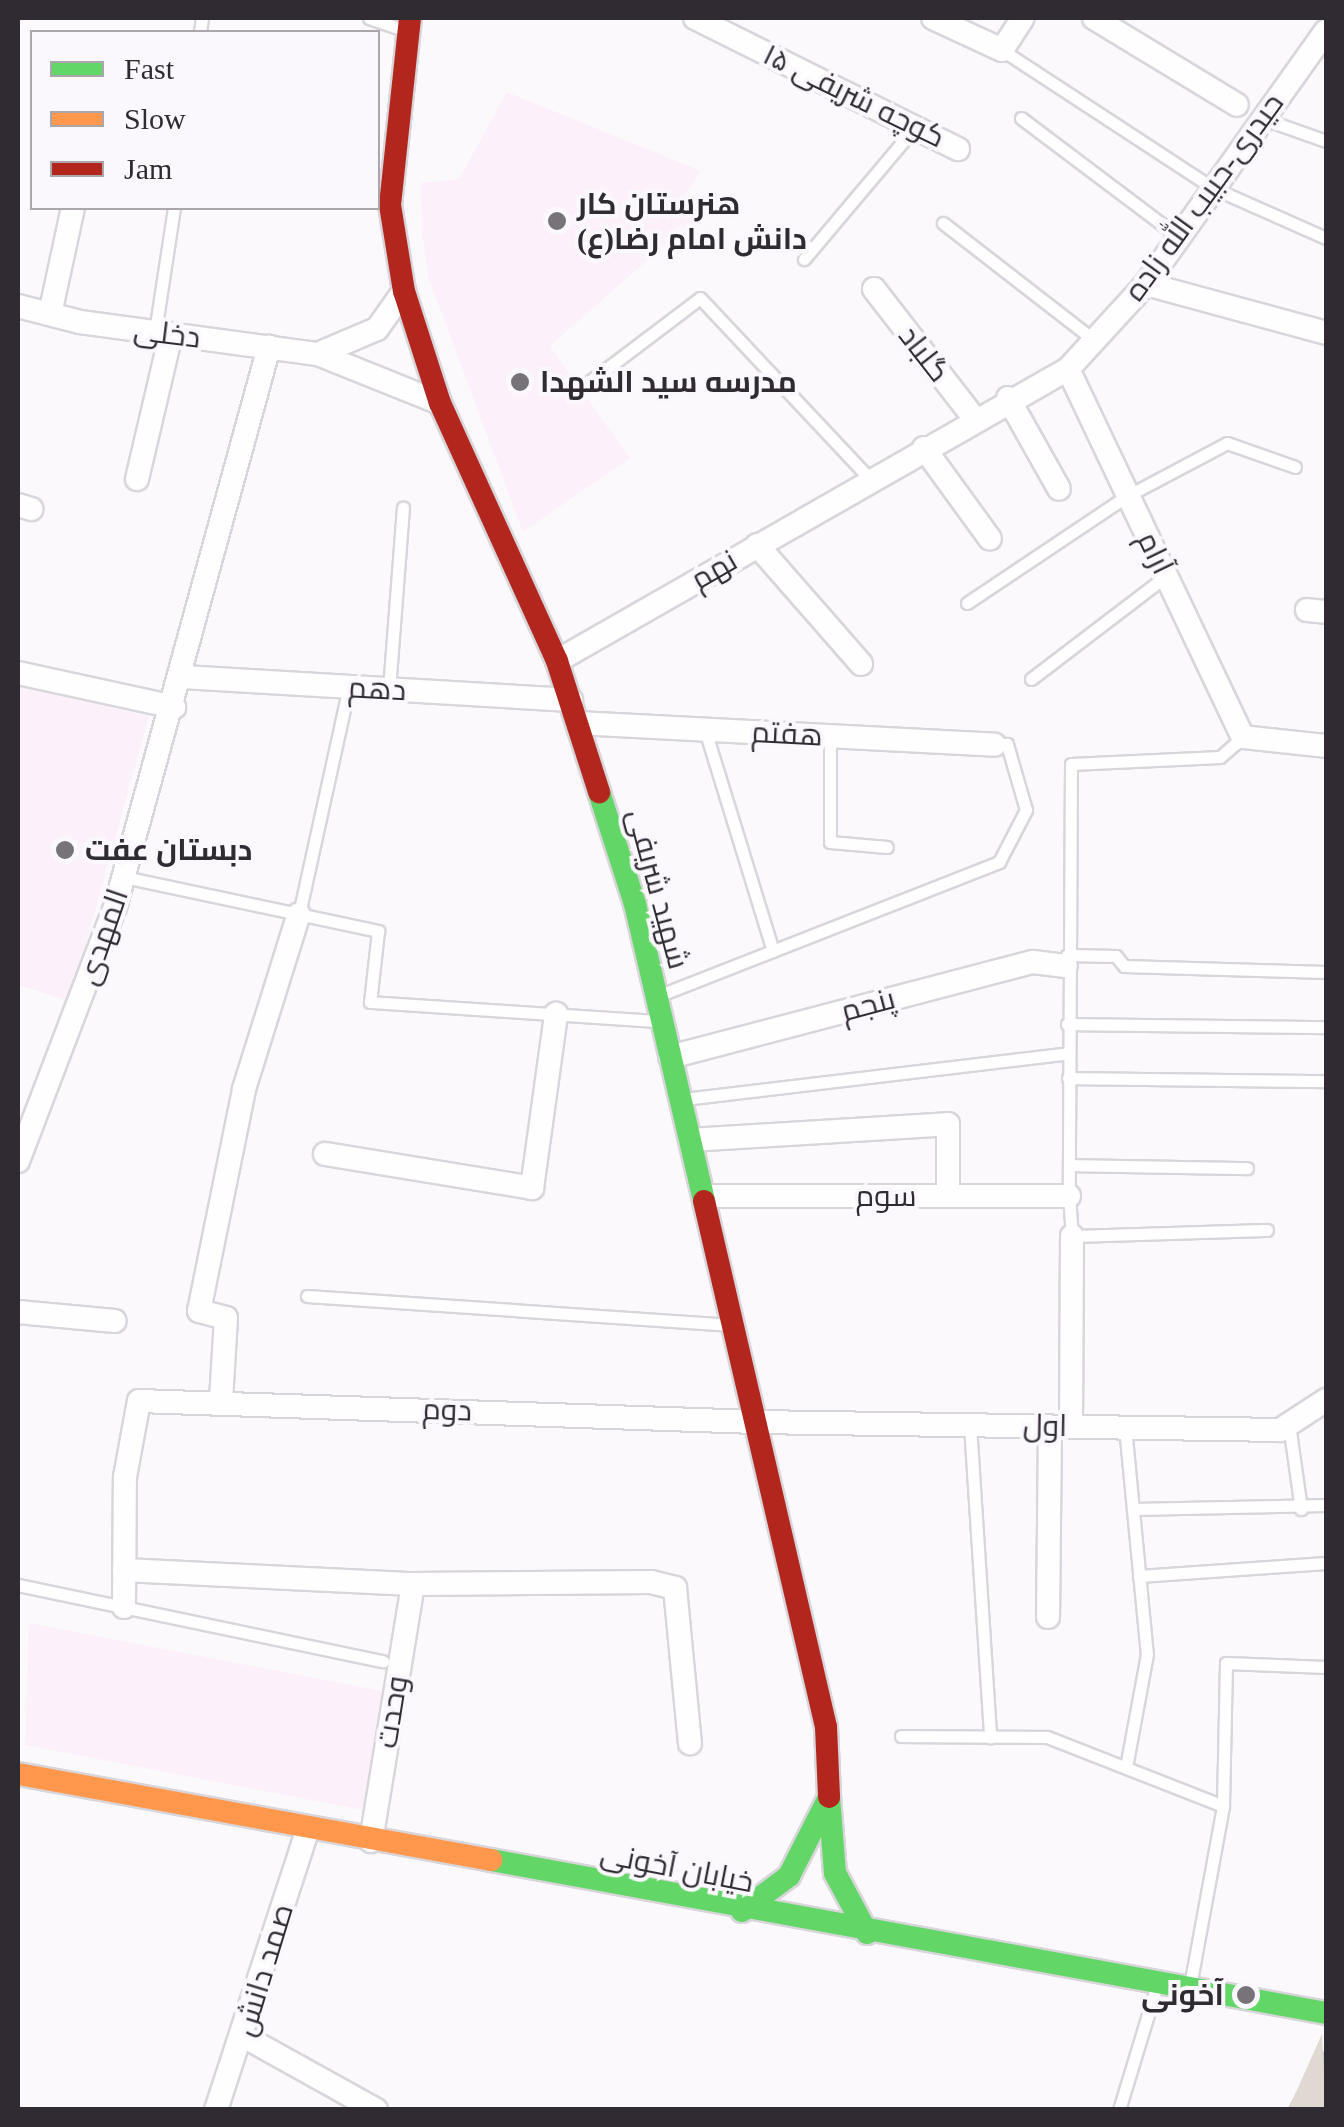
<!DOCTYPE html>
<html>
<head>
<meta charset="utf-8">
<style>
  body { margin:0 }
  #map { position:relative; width:1344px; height:2127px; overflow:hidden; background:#fbf9fc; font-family:"Times New Roman",Cairo,serif }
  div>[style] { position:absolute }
  .education>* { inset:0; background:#fcf0fa }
  .shadow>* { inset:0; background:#0003 }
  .building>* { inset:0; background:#e0d9d1 }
  .roads { filter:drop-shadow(2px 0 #d9d6db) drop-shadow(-2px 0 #d9d6db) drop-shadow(0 2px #d9d6db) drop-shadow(0 -2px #d9d6db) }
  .lane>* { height:11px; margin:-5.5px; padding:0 5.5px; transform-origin:5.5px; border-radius:5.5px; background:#fefeff }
  .street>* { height:22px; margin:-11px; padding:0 11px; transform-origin:11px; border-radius:11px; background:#fefeff }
  .fast>* { height:22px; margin:-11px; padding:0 11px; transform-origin:11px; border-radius:11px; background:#63d668 }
  .slow>* { height:22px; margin:-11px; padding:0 11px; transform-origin:11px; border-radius:11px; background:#ff974d }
  .jam>* { height:22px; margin:-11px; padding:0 11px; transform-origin:11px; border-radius:11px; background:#b3261e }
  .dots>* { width:28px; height:28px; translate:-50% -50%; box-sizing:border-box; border:5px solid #fbf8fd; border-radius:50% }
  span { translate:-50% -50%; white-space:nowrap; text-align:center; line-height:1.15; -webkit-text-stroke:8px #fbf8fd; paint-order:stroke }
  .street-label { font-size:30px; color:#302b33 }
  .poi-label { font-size:30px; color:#302b33; font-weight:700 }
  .left { translate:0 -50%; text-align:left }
  .right { translate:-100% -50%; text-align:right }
  .frame { position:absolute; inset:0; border:20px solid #302b33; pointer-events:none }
  .legend { position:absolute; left:30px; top:30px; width:350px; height:180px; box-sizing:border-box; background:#fbf8fd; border:2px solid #aaa6ac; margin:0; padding:12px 18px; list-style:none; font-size:30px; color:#302b33 }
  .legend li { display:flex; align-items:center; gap:20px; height:50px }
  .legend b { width:50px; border:2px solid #aaa6ac }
</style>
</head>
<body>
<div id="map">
  <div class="education">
    <div style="clip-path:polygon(507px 92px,701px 171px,684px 196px,703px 211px,550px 346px,630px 458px,523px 532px,428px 276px,422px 231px,421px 183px,459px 179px)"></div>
    <div style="clip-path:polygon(18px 687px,149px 716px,70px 1001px,18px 985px)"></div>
    <div style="clip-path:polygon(29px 1623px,387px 1692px,368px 1811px,25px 1745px)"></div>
  </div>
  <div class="shadow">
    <div style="clip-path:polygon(1318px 2050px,1326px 2052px,1326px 2110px,1287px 2110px)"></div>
  </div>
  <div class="building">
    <div style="clip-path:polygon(1322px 2034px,1326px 2110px,1288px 2110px)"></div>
  </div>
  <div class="roads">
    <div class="lane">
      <div style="left:369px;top:18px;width:40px;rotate:18.9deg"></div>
      <div style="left:200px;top:32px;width:14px;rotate:-82deg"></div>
      <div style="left:1002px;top:50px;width:252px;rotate:33.2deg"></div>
      <div style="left:1213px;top:188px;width:124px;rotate:23.9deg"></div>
      <div style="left:1021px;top:118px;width:198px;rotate:37deg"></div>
      <div style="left:1261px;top:118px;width:69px;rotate:19.5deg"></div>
      <div style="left:943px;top:223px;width:191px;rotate:37.8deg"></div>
      <div style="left:804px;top:259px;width:172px;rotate:-49.9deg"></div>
      <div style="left:155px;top:332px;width:125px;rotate:-81.3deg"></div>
      <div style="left:589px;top:382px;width:139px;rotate:-37.1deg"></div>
      <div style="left:700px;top:298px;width:248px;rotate:46.8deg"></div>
      <div style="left:967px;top:603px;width:192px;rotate:-33.8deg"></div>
      <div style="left:1127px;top:496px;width:113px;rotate:-27.9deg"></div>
      <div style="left:1227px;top:443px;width:72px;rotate:19.4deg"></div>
      <div style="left:1031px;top:679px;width:170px;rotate:-37.3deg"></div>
      <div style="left:389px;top:689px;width:182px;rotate:-85.6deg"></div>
      <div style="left:705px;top:730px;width:231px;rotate:72.9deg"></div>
      <div style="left:830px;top:737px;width:105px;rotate:90deg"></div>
      <div style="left:830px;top:842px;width:57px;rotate:5deg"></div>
      <div style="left:1243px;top:737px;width:30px;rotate:139deg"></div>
      <div style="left:1220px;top:757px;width:149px;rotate:177.3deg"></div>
      <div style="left:1071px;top:764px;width:432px;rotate:90.3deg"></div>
      <div style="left:1069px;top:1196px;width:40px;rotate:85.7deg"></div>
      <div style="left:1072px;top:1236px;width:195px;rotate:-1.8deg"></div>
      <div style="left:124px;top:877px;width:260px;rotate:12deg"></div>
      <div style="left:378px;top:931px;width:71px;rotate:96.4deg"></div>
      <div style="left:370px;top:1002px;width:289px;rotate:3.8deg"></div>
      <div style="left:299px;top:914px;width:232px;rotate:-77.6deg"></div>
      <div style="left:1067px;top:955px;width:49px;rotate:1.2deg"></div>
      <div style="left:1116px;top:956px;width:13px;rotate:51deg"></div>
      <div style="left:1124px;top:966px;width:202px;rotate:1.7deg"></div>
      <div style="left:660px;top:995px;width:364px;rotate:-21.4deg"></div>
      <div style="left:999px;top:862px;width:59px;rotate:-62.6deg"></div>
      <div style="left:1026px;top:810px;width:69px;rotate:-106.1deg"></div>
      <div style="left:1007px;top:744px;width:13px;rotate:176deg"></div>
      <div style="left:1067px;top:1024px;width:259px;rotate:0.7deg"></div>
      <div style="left:1068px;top:1078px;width:258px;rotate:0.7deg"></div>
      <div style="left:684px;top:1099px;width:387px;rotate:-6.8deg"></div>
      <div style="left:1069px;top:1165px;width:178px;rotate:1deg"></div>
      <div style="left:307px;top:1296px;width:422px;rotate:3.9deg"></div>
      <div style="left:1289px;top:1424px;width:86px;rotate:82deg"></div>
      <div style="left:970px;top:1425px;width:313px;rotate:86.3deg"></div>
      <div style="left:1125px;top:1427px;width:228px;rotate:84.5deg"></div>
      <div style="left:1147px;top:1654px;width:115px;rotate:100.5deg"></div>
      <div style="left:1133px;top:1509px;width:193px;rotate:-1.2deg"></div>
      <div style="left:1139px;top:1576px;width:187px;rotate:-4deg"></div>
      <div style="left:18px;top:1585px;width:373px;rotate:11.8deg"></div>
      <div style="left:901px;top:1736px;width:146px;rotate:0.4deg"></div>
      <div style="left:1047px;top:1737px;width:189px;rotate:21.4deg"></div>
      <div style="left:1190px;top:1986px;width:183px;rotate:-79.6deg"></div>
      <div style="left:1223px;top:1806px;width:143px;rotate:-88.8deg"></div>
      <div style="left:1226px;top:1663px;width:100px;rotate:2.3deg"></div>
      <div style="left:1119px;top:2110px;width:127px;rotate:-73.1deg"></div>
    </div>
    <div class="street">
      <div style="left:695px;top:18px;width:294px;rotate:26.5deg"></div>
      <div style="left:933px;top:18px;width:76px;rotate:24.9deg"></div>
      <div style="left:1002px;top:50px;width:38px;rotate:-57deg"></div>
      <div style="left:1094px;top:18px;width:167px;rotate:31.3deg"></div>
      <div style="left:1146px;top:284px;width:187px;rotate:15.2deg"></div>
      <div style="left:874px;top:289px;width:163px;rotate:52.2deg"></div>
      <div style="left:18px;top:306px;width:64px;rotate:14.5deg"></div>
      <div style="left:80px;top:322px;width:240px;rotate:7.7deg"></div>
      <div style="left:318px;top:354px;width:131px;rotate:21.9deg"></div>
      <div style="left:50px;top:314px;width:108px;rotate:-77.8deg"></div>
      <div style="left:318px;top:354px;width:64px;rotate:-23deg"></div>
      <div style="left:377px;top:329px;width:47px;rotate:-54.6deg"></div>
      <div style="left:1068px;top:369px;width:407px;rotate:64.6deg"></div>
      <div style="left:1243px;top:737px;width:83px;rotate:6.2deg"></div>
      <div style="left:1008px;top:398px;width:104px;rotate:60.7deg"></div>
      <div style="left:924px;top:448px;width:112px;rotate:54deg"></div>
      <div style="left:137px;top:479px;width:149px;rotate:-76.8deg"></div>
      <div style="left:18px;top:505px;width:14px;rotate:17deg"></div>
      <div style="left:757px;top:545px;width:158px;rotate:48.8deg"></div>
      <div style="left:1307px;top:610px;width:19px;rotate:6deg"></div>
      <div style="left:557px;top:661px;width:589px;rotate:-29.74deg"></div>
      <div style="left:1068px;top:369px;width:115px;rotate:-47.5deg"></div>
      <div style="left:1146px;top:284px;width:310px;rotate:-54.6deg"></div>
      <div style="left:18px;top:673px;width:160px;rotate:12.3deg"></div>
      <div style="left:183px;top:677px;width:389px;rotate:3.4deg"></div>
      <div style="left:579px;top:723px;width:416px;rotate:3deg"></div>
      <div style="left:670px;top:1057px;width:375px;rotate:-14.7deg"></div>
      <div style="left:1033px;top:962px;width:33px;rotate:7deg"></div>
      <div style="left:690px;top:1140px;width:258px;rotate:-3.5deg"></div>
      <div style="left:948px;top:1124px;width:72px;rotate:90deg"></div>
      <div style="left:325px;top:1154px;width:210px;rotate:9.3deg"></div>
      <div style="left:532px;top:1188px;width:176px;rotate:-82.1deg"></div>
      <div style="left:18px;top:1161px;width:275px;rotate:-69.1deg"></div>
      <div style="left:116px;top:904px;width:578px;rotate:-74.64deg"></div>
      <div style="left:703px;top:1196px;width:366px"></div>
      <div style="left:18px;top:1312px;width:97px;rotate:5.3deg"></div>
      <div style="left:221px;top:1400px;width:82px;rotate:-86.5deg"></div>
      <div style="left:226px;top:1318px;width:28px;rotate:-165deg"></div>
      <div style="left:199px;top:1311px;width:227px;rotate:-78.5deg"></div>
      <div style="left:244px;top:1089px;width:183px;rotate:-72.6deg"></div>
      <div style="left:1071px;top:1427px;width:191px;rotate:-89.7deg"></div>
      <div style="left:124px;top:1570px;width:289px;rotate:2.8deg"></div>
      <div style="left:413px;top:1584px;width:238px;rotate:-0.5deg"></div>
      <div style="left:651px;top:1582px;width:25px;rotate:14deg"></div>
      <div style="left:675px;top:1588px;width:156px;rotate:84.5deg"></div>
      <div style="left:124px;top:1607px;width:130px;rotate:-89.6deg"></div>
      <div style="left:125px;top:1477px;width:77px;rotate:-79.6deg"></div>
      <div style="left:139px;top:1401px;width:616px;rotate:1.95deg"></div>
      <div style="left:755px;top:1422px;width:525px;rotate:0.87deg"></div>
      <div style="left:1280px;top:1430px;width:55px;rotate:-33.1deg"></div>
      <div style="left:1048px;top:1617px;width:190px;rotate:-89.4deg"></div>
      <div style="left:371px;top:1841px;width:260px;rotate:-80.7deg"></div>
      <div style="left:245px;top:2037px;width:150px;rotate:29.1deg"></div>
      <div style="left:216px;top:2110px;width:296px;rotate:-71.9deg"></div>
    </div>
    <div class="fast">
      <div style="left:599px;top:792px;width:118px;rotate:72.2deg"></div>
      <div style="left:635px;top:904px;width:305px;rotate:76.9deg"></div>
      <div style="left:491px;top:1860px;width:849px;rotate:10.38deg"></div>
      <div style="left:742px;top:1911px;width:59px;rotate:-36.7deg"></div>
      <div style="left:789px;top:1876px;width:89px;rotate:-63.1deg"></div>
      <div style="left:829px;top:1797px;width:76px;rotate:85.5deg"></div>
      <div style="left:835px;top:1873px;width:68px;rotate:61.9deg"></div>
    </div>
    <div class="slow">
      <div style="left:18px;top:1774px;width:481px;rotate:10.3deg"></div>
    </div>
    <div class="jam">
      <div style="left:410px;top:18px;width:188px;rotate:96.1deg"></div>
      <div style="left:390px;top:205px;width:87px;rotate:80.8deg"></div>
      <div style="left:404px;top:291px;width:118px;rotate:72.2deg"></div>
      <div style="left:440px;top:403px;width:283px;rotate:65.6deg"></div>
      <div style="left:557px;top:661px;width:138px;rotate:72.2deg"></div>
      <div style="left:704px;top:1201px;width:540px;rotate:76.94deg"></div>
      <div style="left:826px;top:1727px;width:70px;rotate:87.5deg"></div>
    </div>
  </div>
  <div class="dots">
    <div style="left:557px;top:221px;background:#777379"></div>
    <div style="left:520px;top:382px;background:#777379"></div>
    <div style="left:65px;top:850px;background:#777379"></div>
    <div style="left:1246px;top:1995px;background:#777379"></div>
  </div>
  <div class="street-label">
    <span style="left:854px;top:96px;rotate:26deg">کوچه شریفی ۱۵</span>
    <span style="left:1204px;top:197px;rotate:-54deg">حیدری-حبیب الله زاده</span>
    <span style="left:167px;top:334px;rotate:7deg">دخلی</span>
    <span style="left:924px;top:354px;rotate:52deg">گلباد</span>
    <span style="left:1155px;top:553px;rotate:64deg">آرام</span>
    <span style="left:714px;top:570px;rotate:-30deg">نهم</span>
    <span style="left:377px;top:689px;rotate:3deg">دهم</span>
    <span style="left:787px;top:734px;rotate:3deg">هفتم</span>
    <span style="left:658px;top:889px;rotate:75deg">شهید شریفی</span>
    <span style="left:103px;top:937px;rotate:-71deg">المهدی</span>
    <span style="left:868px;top:1005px;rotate:-15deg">پنجم</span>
    <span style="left:886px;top:1196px">سوم</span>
    <span style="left:447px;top:1410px;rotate:2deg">دوم</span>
    <span style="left:1045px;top:1426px;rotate:1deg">اول</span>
    <span style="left:392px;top:1712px;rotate:-81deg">وحدت</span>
    <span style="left:677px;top:1868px;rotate:11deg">خیابان آخونی</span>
    <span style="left:264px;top:1970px;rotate:-73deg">صمد دانش</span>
  </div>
  <div class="poi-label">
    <span class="left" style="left:577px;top:221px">هنرستان کار<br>دانش امام رضا(ع)</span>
    <span class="left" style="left:540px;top:382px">مدرسه سید الشهدا</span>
    <span class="left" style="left:85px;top:850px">دبستان عفت</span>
    <span class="right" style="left:1224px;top:1995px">آخونی</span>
  </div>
  <div class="frame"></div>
  <ul class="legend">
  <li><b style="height:12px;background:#63d668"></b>Fast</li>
  <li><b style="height:12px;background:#ff974d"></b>Slow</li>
  <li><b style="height:12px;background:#b3261e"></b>Jam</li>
  </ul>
</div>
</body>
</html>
